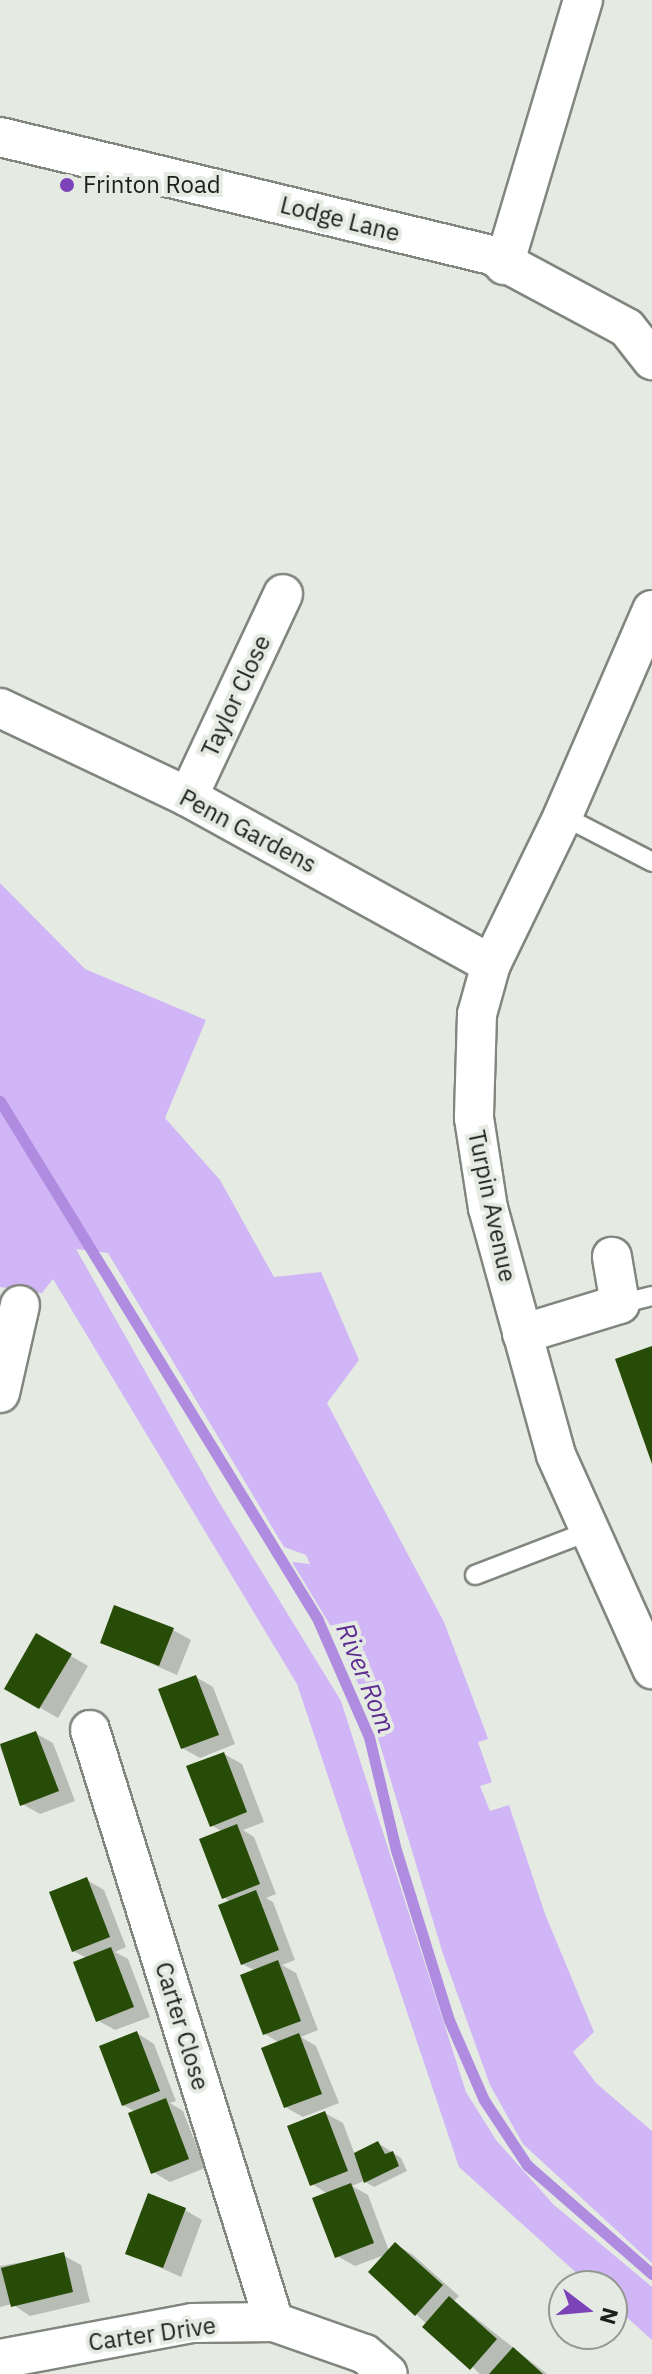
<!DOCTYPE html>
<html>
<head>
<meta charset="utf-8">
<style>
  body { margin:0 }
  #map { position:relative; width:652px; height:2374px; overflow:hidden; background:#e5ebe3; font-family:"IBM Plex Sans",sans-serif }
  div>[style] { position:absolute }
  .green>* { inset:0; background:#d0b6f6 }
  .shadow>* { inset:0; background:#0003 }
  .stream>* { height:11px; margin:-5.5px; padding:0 5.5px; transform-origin:5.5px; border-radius:5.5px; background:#b08ce1 }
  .building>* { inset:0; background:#274c07 }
  .roads { filter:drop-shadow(2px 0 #81867f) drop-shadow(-2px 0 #81867f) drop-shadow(0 2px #81867f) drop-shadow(0 -2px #81867f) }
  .service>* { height:18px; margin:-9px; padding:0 9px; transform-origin:9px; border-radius:9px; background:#fff }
  .minor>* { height:38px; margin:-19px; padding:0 19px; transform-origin:19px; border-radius:19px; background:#fff }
  .dots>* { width:22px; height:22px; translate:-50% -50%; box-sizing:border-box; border:4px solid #e5ebe3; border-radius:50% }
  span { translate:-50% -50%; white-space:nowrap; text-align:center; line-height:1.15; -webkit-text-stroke:8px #e5ebe3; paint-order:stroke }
  .poi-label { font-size:24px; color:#1d1f1c }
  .left { translate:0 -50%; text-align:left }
  .street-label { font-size:24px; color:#1d1f1c }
  .water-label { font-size:26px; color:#5f2e92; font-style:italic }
  .north { position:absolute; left:548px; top:2270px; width:80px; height:80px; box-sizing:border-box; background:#e5ebe3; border:2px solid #959993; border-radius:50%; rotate:106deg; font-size:22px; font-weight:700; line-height:32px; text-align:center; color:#1d1f1c }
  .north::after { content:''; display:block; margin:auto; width:28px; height:36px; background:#7c43b9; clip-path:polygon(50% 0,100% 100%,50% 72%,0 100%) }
</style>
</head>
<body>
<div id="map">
  <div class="green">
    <div style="clip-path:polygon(0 883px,85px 969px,206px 1020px,165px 1118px,220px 1180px,274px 1277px,321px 1272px,359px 1360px,327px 1403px,444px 1622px,486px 1733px,488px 1739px,478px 1742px,492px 1782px,480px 1786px,490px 1811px,509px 1805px,545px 1914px,594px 2032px,573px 2052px,596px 2083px,652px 2131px,652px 2263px,523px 2144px,490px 2085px,443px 1954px,369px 1708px,336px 1635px,292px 1562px,310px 1564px,306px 1555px,284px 1547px,108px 1253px,76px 1249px,219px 1502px,341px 1701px,466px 2092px,496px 2140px,553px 2204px,652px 2287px,652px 2340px,612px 2304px,612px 2286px,591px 2286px,459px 2167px,297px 1684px,53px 1279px,42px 1293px,0 1287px)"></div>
  </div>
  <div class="shadow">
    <div style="clip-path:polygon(173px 1630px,191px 1640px,177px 1675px,102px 1642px)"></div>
    <div style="clip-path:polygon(37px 1636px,88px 1666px,58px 1718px,6px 1688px)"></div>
    <div style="clip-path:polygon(196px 1677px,213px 1687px,235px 1744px,200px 1758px,182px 1748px)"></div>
    <div style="clip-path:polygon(35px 1733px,53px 1743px,75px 1801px,40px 1814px,22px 1804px,0 1747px)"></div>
    <div style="clip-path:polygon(224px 1754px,242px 1764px,264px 1822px,243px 1830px,254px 1837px,276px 1894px,266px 1898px,273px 1902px,295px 1960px,282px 1965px,296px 1973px,318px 2030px,301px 2037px,316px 2046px,339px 2103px,303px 2117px,285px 2107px,280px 2043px,265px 2034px,256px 1971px,242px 1964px,231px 1902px,223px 1897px,223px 1832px,211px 1825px)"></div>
    <div style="clip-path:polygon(87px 1880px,104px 1890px,126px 1947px,115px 1952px,128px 1959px,150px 2017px,115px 2030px,97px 2020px,87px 1958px,73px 1951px)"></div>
    <div style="clip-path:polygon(137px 2033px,154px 2044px,176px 2101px,170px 2103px,183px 2111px,205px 2168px,170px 2182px,153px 2172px,136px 2112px,123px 2105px)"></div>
    <div style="clip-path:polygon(325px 2113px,343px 2123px,355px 2155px,378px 2143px,401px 2158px,407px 2171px,374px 2187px,364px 2181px,352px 2186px,368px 2195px,389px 2251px,395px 2244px,413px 2255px,459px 2296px,454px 2301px,547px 2374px,480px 2374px,416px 2314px,387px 2254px,355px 2266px,337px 2256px,328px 2194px,312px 2184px)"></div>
    <div style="clip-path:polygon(185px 2210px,202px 2220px,181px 2277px,128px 2253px)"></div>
    <div style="clip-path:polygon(63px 2255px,81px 2265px,90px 2302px,30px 2316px,12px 2304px,0 2307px,0 2266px)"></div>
  </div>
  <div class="stream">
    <div style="left:0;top:1101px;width:606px;rotate:58.49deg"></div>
    <div style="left:317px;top:1618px;width:130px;rotate:66.4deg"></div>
    <div style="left:369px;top:1737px;width:116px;rotate:76.6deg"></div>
    <div style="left:396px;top:1850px;width:178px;rotate:72.7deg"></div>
    <div style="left:449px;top:2020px;width:87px;rotate:66.4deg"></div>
    <div style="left:484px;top:2100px;width:78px;rotate:56.5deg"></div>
    <div style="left:527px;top:2165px;width:166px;rotate:41.1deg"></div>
  </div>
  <div class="building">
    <div style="clip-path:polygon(652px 1346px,652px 1464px,615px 1359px)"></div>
    <div style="clip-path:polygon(114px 1605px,174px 1628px,159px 1666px,100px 1643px)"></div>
    <div style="clip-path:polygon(36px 1633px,72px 1654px,39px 1709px,4px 1689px)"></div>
    <div style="clip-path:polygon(196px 1675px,219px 1735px,181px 1749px,158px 1689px)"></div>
    <div style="clip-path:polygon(36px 1731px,59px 1791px,20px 1806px,0 1744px)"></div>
    <div style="clip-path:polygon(224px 1752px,247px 1812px,210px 1827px,186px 1766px)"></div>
    <div style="clip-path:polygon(237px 1824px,260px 1884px,222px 1899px,199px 1839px)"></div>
    <div style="clip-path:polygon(87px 1877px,110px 1937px,72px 1952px,49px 1892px)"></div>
    <div style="clip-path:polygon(256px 1890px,279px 1950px,241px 1965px,218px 1905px)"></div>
    <div style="clip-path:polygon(111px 1947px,134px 2007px,96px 2022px,73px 1962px)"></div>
    <div style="clip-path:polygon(278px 1960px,301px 2021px,263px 2035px,240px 1975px)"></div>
    <div style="clip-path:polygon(137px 2031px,160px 2091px,122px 2106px,99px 2046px)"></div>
    <div style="clip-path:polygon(299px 2033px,322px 2094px,284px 2108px,261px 2048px)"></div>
    <div style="clip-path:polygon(166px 2098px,189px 2159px,151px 2174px,128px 2113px)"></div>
    <div style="clip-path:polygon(325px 2111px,348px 2171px,310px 2186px,287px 2126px)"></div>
    <div style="clip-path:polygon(378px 2141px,385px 2154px,393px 2151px,399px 2166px,364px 2183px,354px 2153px)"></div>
    <div style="clip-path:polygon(351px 2183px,374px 2243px,335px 2258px,312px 2198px)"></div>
    <div style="clip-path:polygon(148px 2193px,186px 2208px,163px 2268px,125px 2254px)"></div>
    <div style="clip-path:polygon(395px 2242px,443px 2285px,415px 2316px,368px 2272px)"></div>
    <div style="clip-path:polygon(64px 2252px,73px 2292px,11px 2307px,1px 2268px)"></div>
    <div style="clip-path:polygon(449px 2296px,497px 2339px,470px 2370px,422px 2327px)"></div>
    <div style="clip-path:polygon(513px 2347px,543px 2374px,489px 2374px)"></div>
  </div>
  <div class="roads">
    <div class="service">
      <div style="left:563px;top:816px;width:100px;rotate:27.3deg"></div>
      <div style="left:620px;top:1304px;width:33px;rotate:-14deg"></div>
      <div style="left:475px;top:1575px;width:120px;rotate:-21deg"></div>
    </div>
    <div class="minor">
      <div style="left:0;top:137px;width:505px;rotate:13.51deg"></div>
      <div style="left:491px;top:255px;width:154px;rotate:28.2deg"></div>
      <div style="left:627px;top:328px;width:41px;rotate:52deg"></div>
      <div style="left:504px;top:265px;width:277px;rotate:-73.4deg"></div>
      <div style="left:652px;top:610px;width:224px;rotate:113.4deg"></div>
      <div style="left:563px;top:816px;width:165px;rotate:115.9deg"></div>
      <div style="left:491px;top:964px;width:52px;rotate:105.6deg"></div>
      <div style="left:477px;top:1014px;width:104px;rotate:91.7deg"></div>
      <div style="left:474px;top:1118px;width:91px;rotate:81.2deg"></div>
      <div style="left:488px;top:1208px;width:256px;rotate:74.6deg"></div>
      <div style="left:556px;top:1455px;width:235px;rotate:65.8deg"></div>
      <div style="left:0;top:708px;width:208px;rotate:25.3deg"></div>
      <div style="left:188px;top:797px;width:346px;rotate:28.9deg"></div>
      <div style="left:188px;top:797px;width:224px;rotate:-64.9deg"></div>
      <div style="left:522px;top:1334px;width:102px;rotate:-17deg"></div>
      <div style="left:620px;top:1304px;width:48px;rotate:-99.7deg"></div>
      <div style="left:0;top:1393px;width:90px;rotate:-77.2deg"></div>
      <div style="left:90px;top:1730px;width:620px;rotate:72.73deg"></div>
      <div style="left:0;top:2359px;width:195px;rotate:-10.6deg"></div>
      <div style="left:192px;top:2323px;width:82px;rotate:-0.7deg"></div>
      <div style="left:274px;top:2322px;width:96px;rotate:19.4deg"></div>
      <div style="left:365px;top:2354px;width:30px;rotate:41deg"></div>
    </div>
  </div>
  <div class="dots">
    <div style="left:67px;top:185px;background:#7c43b9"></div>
  </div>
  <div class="poi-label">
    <span class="left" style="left:83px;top:185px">Frinton Road</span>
  </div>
  <div class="street-label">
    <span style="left:340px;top:219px;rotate:14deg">Lodge Lane</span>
    <span style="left:236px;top:696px;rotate:-65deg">Taylor Close</span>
    <span style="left:248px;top:831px;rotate:28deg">Penn Gardens</span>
    <span style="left:492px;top:1206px;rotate:78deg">Turpin Avenue</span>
    <span style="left:182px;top:2026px;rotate:73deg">Carter Close</span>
    <span style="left:152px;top:2334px;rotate:-8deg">Carter Drive</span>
  </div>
  <div class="water-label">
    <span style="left:366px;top:1678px;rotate:68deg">River Rom</span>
  </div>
  <div class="north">N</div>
</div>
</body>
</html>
